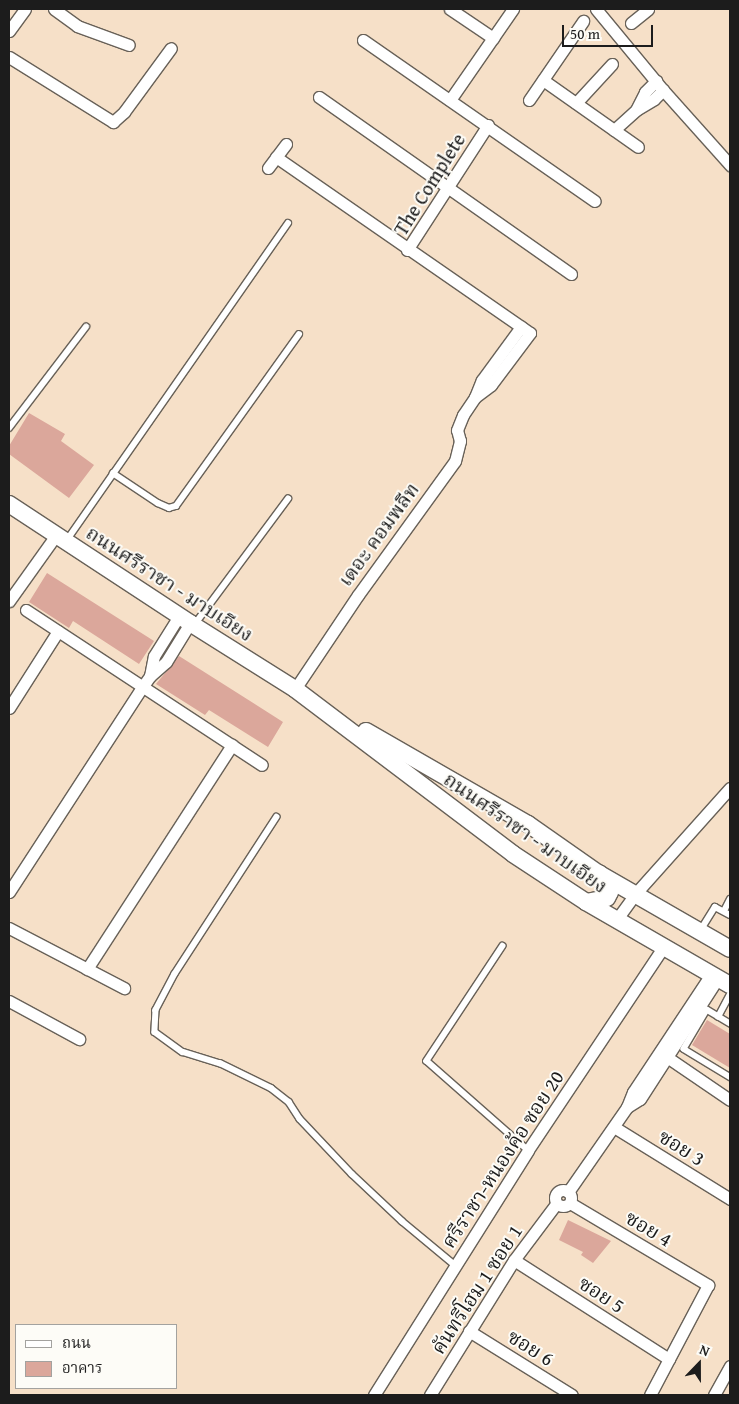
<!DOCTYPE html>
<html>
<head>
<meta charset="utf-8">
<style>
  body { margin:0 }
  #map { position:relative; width:739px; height:1404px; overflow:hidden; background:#f6e0c8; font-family:"Gentium Book Plus","Noto Serif Thai",serif }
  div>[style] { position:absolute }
  .building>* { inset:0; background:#dba79b }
  .roads { filter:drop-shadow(1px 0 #686158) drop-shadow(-1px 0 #686158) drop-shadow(0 1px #686158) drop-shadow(0 -1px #686158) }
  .service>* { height:5.5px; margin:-2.75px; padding:0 2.75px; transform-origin:2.75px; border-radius:2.75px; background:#fff }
  .minor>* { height:11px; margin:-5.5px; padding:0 5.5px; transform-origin:5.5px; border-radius:5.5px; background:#fff }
  .minor>.ring { margin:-5.5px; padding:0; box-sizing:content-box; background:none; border:11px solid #fff; border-radius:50% }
  .secondary>* { height:16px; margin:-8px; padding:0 8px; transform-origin:8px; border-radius:8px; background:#fff }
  span { translate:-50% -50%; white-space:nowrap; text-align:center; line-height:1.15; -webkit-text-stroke:4px #fdfcf7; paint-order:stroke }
  .street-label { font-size:20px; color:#1c1c1c }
  .frame { position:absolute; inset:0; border:10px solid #1c1c1c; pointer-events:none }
  .legend { position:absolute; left:15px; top:1324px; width:162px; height:65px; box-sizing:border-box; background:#fdfcf7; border:1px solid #a3a29f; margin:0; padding:6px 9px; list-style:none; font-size:15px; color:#1c1c1c }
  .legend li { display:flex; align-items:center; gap:10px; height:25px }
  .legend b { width:25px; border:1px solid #a3a29f }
  .north { position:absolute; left:674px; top:1339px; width:50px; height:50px; -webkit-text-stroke:4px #fdfcf7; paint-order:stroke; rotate:22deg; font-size:14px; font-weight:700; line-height:20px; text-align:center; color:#1c1c1c }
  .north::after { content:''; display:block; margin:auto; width:18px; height:22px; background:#1c1c1c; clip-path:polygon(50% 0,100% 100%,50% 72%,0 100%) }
  .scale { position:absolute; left:562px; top:25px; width:91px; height:22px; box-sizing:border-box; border:2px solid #1c1c1c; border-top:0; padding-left:6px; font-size:15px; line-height:18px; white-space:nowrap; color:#1c1c1c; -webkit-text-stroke:4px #fdfcf7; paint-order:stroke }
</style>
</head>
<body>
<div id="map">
  <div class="building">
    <div style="clip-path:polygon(29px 413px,65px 434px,61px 441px,94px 465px,69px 498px,9px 454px,9px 446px)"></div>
    <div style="clip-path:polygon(47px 573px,154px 641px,139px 664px,73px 621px,69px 628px,29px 602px)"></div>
    <div style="clip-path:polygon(179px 656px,283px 722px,268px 747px,209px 710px,205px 715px,156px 684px)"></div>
    <div style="clip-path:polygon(707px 1020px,730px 1034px,730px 1068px,692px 1045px)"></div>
    <div style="clip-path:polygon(568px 1220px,611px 1241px,593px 1263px,581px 1255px,583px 1252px,559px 1240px)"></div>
  </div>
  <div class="roads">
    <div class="service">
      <div style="left:9px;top:428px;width:127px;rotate:-52.7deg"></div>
      <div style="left:113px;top:473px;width:54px;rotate:33.7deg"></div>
      <div style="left:158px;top:503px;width:12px;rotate:24deg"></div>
      <div style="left:169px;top:508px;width:7px;rotate:-16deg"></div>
      <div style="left:176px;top:506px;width:211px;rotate:-54.4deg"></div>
      <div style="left:67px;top:540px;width:386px;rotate:-55.1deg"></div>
      <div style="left:195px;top:624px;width:156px;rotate:-53.4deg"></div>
      <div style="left:277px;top:817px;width:187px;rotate:123deg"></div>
      <div style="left:175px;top:974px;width:41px;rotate:117.8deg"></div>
      <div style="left:156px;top:1010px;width:22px;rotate:93deg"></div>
      <div style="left:155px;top:1032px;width:34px;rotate:36deg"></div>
      <div style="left:183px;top:1052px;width:39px;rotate:17deg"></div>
      <div style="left:220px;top:1063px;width:57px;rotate:26.1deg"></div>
      <div style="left:271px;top:1088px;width:23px;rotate:38deg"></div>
      <div style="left:289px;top:1102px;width:20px;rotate:57deg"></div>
      <div style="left:300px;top:1119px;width:76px;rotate:46.6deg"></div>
      <div style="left:352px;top:1174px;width:69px;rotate:43.2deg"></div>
      <div style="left:402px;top:1221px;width:69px;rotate:39.7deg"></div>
      <div style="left:724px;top:911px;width:13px;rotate:-63deg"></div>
      <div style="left:700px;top:931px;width:28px;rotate:-58deg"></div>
      <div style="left:715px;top:907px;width:17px;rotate:28deg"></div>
      <div style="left:503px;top:946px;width:138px;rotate:123.5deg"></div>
      <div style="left:427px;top:1061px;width:135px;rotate:41.4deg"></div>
      <div style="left:718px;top:1017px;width:26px;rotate:-62deg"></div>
      <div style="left:730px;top:1024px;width:27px;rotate:-149deg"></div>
      <div style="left:707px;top:1010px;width:45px;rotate:120.5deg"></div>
      <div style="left:684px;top:1049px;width:54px;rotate:31.3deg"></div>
    </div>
    <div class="minor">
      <div style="left:54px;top:9px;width:29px;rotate:36deg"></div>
      <div style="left:77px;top:26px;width:55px;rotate:20.1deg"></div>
      <div style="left:450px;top:9px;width:52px;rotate:34deg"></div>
      <div style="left:596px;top:9px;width:105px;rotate:50.4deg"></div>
      <div style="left:663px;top:90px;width:101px;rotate:48.2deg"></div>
      <div style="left:631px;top:23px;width:22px;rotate:-39deg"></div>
      <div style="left:9px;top:31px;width:27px;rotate:-54deg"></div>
      <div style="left:363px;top:40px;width:282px;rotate:34.8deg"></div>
      <div style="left:9px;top:57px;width:123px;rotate:32deg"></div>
      <div style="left:113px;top:122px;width:15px;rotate:-42deg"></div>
      <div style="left:124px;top:112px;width:79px;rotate:-53.7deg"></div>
      <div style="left:543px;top:80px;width:116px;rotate:35.2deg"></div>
      <div style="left:319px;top:97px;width:308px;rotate:35.1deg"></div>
      <div style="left:450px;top:100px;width:111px;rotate:-55.3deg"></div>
      <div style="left:529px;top:100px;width:96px;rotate:-55.6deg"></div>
      <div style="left:576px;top:103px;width:53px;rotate:-47.3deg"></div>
      <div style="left:637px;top:108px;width:18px;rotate:-63deg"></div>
      <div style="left:645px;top:92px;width:16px;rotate:-45deg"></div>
      <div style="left:614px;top:130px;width:30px;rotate:-42deg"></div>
      <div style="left:636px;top:110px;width:21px;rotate:-31deg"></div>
      <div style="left:654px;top:99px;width:13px;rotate:-45deg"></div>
      <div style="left:276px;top:157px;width:309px;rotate:34.7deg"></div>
      <div style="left:530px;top:333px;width:65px;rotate:126.9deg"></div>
      <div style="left:491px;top:385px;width:20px;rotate:143deg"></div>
      <div style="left:268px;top:168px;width:30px;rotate:-53deg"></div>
      <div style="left:407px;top:250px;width:149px;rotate:-57.1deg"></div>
      <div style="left:9px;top:601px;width:81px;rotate:-54.5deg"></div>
      <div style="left:26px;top:610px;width:282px;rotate:33.3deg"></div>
      <div style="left:150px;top:676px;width:20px;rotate:-79deg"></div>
      <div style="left:154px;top:656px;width:47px;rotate:-58deg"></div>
      <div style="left:295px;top:689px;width:113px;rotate:-56.2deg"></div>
      <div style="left:358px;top:595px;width:165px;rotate:-54.1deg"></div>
      <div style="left:455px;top:461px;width:21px;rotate:-76deg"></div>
      <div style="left:460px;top:441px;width:11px;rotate:-105deg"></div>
      <div style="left:457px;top:430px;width:16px;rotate:-68deg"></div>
      <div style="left:463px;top:415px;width:22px;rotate:-56deg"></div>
      <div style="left:475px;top:397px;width:18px;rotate:-68deg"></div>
      <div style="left:482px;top:380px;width:66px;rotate:-53.7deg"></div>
      <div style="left:9px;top:708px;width:91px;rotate:-57.5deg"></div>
      <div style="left:9px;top:892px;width:246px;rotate:-57deg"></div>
      <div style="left:143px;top:686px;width:12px;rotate:-55deg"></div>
      <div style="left:150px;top:676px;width:21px;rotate:-41deg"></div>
      <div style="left:166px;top:662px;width:46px;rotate:-58.4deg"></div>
      <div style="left:617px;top:919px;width:32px;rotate:-54deg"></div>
      <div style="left:636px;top:893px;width:141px;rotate:-48.2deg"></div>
      <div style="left:9px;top:928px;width:130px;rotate:27.6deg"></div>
      <div style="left:87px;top:969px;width:267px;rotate:-57.1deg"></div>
      <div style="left:9px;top:1001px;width:80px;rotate:28.5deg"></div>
      <div style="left:661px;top:1053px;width:83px;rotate:34.3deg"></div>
      <div style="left:627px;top:1107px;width:15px;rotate:-32deg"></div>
      <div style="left:640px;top:1099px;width:144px;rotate:-57.2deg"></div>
      <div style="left:614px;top:1127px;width:137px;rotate:31.8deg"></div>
      <div class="ring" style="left:555px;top:1190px;width:5px;height:5px"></div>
      <div style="left:568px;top:1192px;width:103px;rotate:-55.2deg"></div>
      <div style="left:627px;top:1107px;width:16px;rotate:-68deg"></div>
      <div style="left:633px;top:1092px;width:141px;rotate:-56.5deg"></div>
      <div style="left:570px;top:1203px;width:161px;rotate:30.7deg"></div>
      <div style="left:708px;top:1285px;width:124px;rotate:117.8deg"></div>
      <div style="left:514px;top:1260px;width:184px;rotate:32.6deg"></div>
      <div style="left:469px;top:1331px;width:121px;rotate:31.9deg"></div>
      <div style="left:374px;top:1395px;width:289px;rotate:-57.8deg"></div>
      <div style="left:528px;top:1150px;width:245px;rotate:-56.3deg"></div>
      <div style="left:430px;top:1395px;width:159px;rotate:-58.1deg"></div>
      <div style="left:514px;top:1260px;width:70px;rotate:-53.1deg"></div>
      <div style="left:714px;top:1395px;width:33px;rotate:-61deg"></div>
    </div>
    <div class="secondary">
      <div style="left:9px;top:504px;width:217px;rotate:33.3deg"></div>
      <div style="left:190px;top:623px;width:124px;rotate:32.2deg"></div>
      <div style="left:295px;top:689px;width:273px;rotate:37.1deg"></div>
      <div style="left:513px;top:854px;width:87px;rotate:33.3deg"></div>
      <div style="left:586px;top:902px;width:166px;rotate:30deg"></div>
      <div style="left:366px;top:731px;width:187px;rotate:29.9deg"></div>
      <div style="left:528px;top:824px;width:85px;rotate:35deg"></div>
      <div style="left:598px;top:873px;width:152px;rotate:29.9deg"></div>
      <div style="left:586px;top:902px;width:21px;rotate:-11deg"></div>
      <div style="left:607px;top:898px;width:7px;rotate:-63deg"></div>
      <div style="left:610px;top:892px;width:8px;rotate:-104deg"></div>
      <div style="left:608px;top:884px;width:14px;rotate:-129deg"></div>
    </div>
  </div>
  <div class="street-label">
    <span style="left:429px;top:184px;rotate:-58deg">The Complete</span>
    <span style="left:378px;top:534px;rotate:-54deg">เดอะ คอมพลีท</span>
    <span style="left:170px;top:583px;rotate:33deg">ถนนศรีราชา - มาบเอียง</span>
    <span style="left:526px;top:832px;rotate:35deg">ถนนศรีราชา - มาบเอียง</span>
    <span style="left:682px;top:1147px;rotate:32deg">ซอย 3</span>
    <span style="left:502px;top:1159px;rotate:-57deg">ศรีราชา-หนองค้อ ซอย 20</span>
    <span style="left:649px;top:1228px;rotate:31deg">ซอย 4</span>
    <span style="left:476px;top:1289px;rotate:-57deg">คันทรีโฮม 1 ซอย 1</span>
    <span style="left:602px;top:1294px;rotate:33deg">ซอย 5</span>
    <span style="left:531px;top:1347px;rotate:32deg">ซอย 6</span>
  </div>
  <div class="frame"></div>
  <ul class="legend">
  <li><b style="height:6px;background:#fff"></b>ถนน</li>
  <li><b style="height:14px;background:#dba79b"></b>อาคาร</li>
  </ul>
  <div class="north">N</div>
  <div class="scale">50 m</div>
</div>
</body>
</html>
